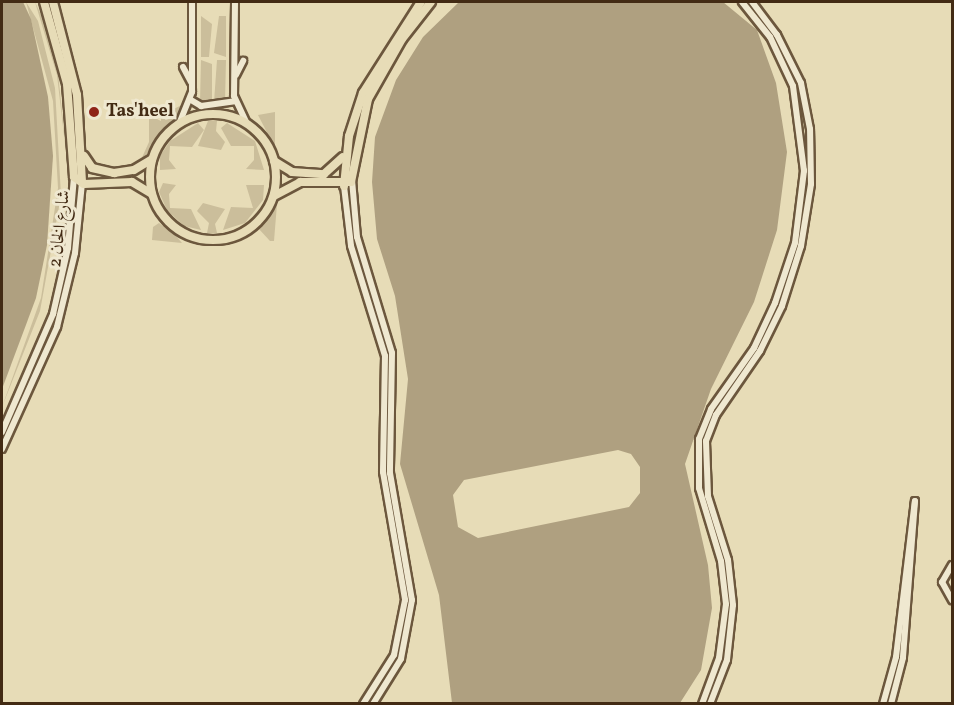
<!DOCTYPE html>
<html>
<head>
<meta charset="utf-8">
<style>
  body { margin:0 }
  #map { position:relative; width:954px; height:705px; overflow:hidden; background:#e7dcb7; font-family:Vollkorn,Amiri,serif }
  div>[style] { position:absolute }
  .green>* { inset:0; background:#cbbe9b }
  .water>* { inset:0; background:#afa080 }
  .roads { filter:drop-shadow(2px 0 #6c573d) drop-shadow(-2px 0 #6c573d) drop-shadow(0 2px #6c573d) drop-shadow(0 -2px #6c573d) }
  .minor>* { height:6px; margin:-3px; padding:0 3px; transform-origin:3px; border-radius:3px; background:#efe8d0 }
  .major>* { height:8px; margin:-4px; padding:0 4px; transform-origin:4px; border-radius:4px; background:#e7dcb7 }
  .major>.ring { margin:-4px; padding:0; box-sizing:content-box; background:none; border:8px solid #e7dcb7; border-radius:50% }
  .dots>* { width:16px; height:16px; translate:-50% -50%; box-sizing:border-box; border:3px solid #efe8d0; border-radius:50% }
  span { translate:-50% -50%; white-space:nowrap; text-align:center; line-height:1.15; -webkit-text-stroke:6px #efe8d0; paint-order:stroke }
  .poi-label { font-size:18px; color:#432b14; font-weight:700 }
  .left { translate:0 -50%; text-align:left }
  .street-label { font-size:18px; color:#432b14 }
  .frame { position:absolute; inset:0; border:3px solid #432b14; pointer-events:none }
</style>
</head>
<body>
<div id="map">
  <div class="green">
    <div style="clip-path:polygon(26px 2px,38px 21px,55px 88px,61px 196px,40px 311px,2px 407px,41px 298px,58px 188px,53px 101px)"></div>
    <div style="clip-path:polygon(35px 2px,47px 27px,58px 73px,68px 170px,57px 75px)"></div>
    <div style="clip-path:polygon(201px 16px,212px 24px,209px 57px,201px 57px)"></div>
    <div style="clip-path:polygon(219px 16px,226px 16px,226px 57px,214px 53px)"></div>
    <div style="clip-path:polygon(201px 60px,212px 64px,212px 102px,200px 102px)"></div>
    <div style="clip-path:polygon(217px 60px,226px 60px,225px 102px,214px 102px)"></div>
    <div style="clip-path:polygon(184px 104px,181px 113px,140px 162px,149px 142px,149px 115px,161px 121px,161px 115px)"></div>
    <div style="clip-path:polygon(275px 112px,275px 148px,258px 115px)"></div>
    <div style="clip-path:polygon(208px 121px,217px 121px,216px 131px,225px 142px,221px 150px,198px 146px)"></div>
    <div style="clip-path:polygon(198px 123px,204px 130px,192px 147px,170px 146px,169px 160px,176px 169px,160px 170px,160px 156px,170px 141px)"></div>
    <div style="clip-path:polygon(227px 123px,255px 141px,264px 170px,246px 169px,254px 160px,254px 146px,231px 146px,221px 128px)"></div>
    <div style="clip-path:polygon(163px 183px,176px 185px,169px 194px,170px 208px,191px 209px,201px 230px,184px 226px,167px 210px,159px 192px)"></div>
    <div style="clip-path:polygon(246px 185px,264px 185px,263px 200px,245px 223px,223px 230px,231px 207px,253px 208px)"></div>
    <div style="clip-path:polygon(203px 203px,225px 209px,215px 224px,217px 233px,207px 233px,209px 223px,197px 211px)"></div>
    <div style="clip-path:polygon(277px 204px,274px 241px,270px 241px,258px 228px)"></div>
    <div style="clip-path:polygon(159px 223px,176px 236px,182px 243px,152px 240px,153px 227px)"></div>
  </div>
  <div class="water">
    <div style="clip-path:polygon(2px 2px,23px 2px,31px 19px,48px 97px,53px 156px,47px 245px,36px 298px,2px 389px)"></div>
    <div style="clip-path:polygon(evenodd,459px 2px,723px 2px,757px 30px,776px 83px,787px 152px,777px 230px,754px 302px,711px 389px,685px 464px,708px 565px,712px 608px,701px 670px,680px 703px,452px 703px,439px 595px,400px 464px,408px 379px,395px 296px,377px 239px,372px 182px,375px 137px,396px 80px,423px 37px,459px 2px,618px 450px,631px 454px,640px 467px,640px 493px,629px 507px,478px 538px,458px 527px,453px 495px,464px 480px,618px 450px)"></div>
  </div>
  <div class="roads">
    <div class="minor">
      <div style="left:235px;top:2px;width:94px;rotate:90.6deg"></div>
      <div style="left:234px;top:96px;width:31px;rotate:65deg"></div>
      <div style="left:183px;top:67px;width:17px;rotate:62deg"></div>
      <div style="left:236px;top:75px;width:16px;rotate:-63deg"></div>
      <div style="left:191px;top:100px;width:12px;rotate:31deg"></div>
      <div style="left:201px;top:106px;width:34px;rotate:-8deg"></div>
      <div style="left:179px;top:124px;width:35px;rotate:-68deg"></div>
      <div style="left:192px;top:92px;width:90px;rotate:-90deg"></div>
      <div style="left:352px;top:180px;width:57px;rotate:85deg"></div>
      <div style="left:357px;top:237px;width:121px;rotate:73.2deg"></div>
      <div style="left:392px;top:353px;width:120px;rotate:91deg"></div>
      <div style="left:390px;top:473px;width:129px;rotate:80.2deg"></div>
      <div style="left:412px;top:600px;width:60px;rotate:100.6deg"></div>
      <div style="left:401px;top:659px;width:53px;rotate:121.9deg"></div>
      <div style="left:344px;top:186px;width:60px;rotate:83.3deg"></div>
      <div style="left:351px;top:246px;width:115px;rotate:72.8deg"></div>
      <div style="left:385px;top:356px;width:116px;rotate:91deg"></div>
      <div style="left:383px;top:472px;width:130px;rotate:80.2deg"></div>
      <div style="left:405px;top:600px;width:56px;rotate:101.3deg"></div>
      <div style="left:394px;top:655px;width:58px;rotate:122.3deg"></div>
      <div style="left:2px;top:432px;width:129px;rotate:-66.6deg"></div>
      <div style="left:53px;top:314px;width:68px;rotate:-77.2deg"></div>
      <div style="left:68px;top:248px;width:71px;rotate:-85.2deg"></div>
      <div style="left:2px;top:449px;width:134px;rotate:-65.7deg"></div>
      <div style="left:57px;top:327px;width:76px;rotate:-76.3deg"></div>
      <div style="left:75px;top:253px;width:70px;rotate:-84.3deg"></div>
      <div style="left:952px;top:565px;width:20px;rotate:120deg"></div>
      <div style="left:942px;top:582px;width:21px;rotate:61deg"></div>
      <div style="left:702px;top:704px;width:49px;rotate:-69.7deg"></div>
      <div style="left:719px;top:658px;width:54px;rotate:-82.6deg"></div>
      <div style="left:726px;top:604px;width:43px;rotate:-96.6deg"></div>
      <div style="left:721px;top:561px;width:76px;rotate:-106.8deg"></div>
      <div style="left:699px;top:488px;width:49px;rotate:-90deg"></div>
      <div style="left:699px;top:439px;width:32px;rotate:-68deg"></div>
      <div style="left:711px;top:409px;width:75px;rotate:-54.8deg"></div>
      <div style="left:754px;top:348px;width:50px;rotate:-65deg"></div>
      <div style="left:775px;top:303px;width:63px;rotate:-71.6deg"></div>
      <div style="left:795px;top:243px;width:73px;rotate:-82.9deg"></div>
      <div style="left:804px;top:171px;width:86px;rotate:-97.4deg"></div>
      <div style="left:793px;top:86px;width:54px;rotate:-115.1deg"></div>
      <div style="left:770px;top:37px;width:45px;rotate:-128.7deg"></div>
      <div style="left:710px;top:704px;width:47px;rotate:-68.9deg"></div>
      <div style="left:727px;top:660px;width:55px;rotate:-83.8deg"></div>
      <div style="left:733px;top:605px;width:45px;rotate:-96.3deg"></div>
      <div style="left:728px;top:560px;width:67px;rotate:-107.4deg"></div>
      <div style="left:708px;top:496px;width:55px;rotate:-92.1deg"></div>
      <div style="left:706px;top:441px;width:28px;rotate:-69deg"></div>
      <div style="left:716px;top:415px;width:78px;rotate:-55.5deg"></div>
      <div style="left:760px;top:351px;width:50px;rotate:-63.9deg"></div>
      <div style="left:782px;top:306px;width:63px;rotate:-72.4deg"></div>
      <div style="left:801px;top:246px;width:63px;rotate:-80.8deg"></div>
      <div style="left:811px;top:184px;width:55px;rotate:-91deg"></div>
      <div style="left:810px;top:129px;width:47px;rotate:-101.1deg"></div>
      <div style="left:801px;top:83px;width:54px;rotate:-116.6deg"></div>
      <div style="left:777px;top:35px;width:41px;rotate:-127.1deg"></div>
      <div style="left:883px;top:704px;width:49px;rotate:-74.5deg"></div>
      <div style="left:896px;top:657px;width:157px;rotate:-83.1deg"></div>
      <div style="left:915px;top:501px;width:157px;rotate:94.4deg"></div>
      <div style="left:903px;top:658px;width:48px;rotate:104.6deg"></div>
    </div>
    <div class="major">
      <div style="left:44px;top:2px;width:85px;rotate:74.3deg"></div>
      <div style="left:67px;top:84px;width:93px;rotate:85.7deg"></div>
      <div style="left:74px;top:177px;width:12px;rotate:35deg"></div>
      <div style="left:84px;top:184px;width:48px;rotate:-2.4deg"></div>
      <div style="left:132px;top:182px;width:23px;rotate:31deg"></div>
      <div style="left:53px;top:2px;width:96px;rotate:75.5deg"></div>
      <div style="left:77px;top:95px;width:88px;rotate:86.7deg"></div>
      <div class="ring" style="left:150px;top:114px;width:118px;height:118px"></div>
      <div style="left:84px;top:156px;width:14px;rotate:56deg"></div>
      <div style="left:92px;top:168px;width:23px;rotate:13deg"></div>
      <div style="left:114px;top:173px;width:20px;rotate:-9deg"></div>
      <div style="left:134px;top:170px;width:21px;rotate:-31deg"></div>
      <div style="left:274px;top:161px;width:21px;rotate:31deg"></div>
      <div style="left:292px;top:172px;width:32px;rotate:4deg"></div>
      <div style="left:324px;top:174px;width:25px;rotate:-42deg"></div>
      <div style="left:344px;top:186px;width:50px;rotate:-84.3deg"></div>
      <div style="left:349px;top:136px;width:45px;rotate:-72deg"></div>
      <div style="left:363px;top:93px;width:108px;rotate:-57.5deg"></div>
      <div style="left:274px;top:196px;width:30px;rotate:-28deg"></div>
      <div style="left:300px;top:182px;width:51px"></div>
      <div style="left:351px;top:182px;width:85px;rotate:-78.4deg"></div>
      <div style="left:368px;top:99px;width:69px;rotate:-60.5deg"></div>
      <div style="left:402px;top:39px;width:47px;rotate:-51.9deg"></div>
    </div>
  </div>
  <div class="dots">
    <div style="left:94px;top:112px;background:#8f2418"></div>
  </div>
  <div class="poi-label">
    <span class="left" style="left:106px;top:112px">Tas'heel</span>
  </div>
  <div class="street-label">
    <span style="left:61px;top:229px;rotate:-83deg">شارع الخان 2</span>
  </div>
  <div class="frame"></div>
</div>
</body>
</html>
